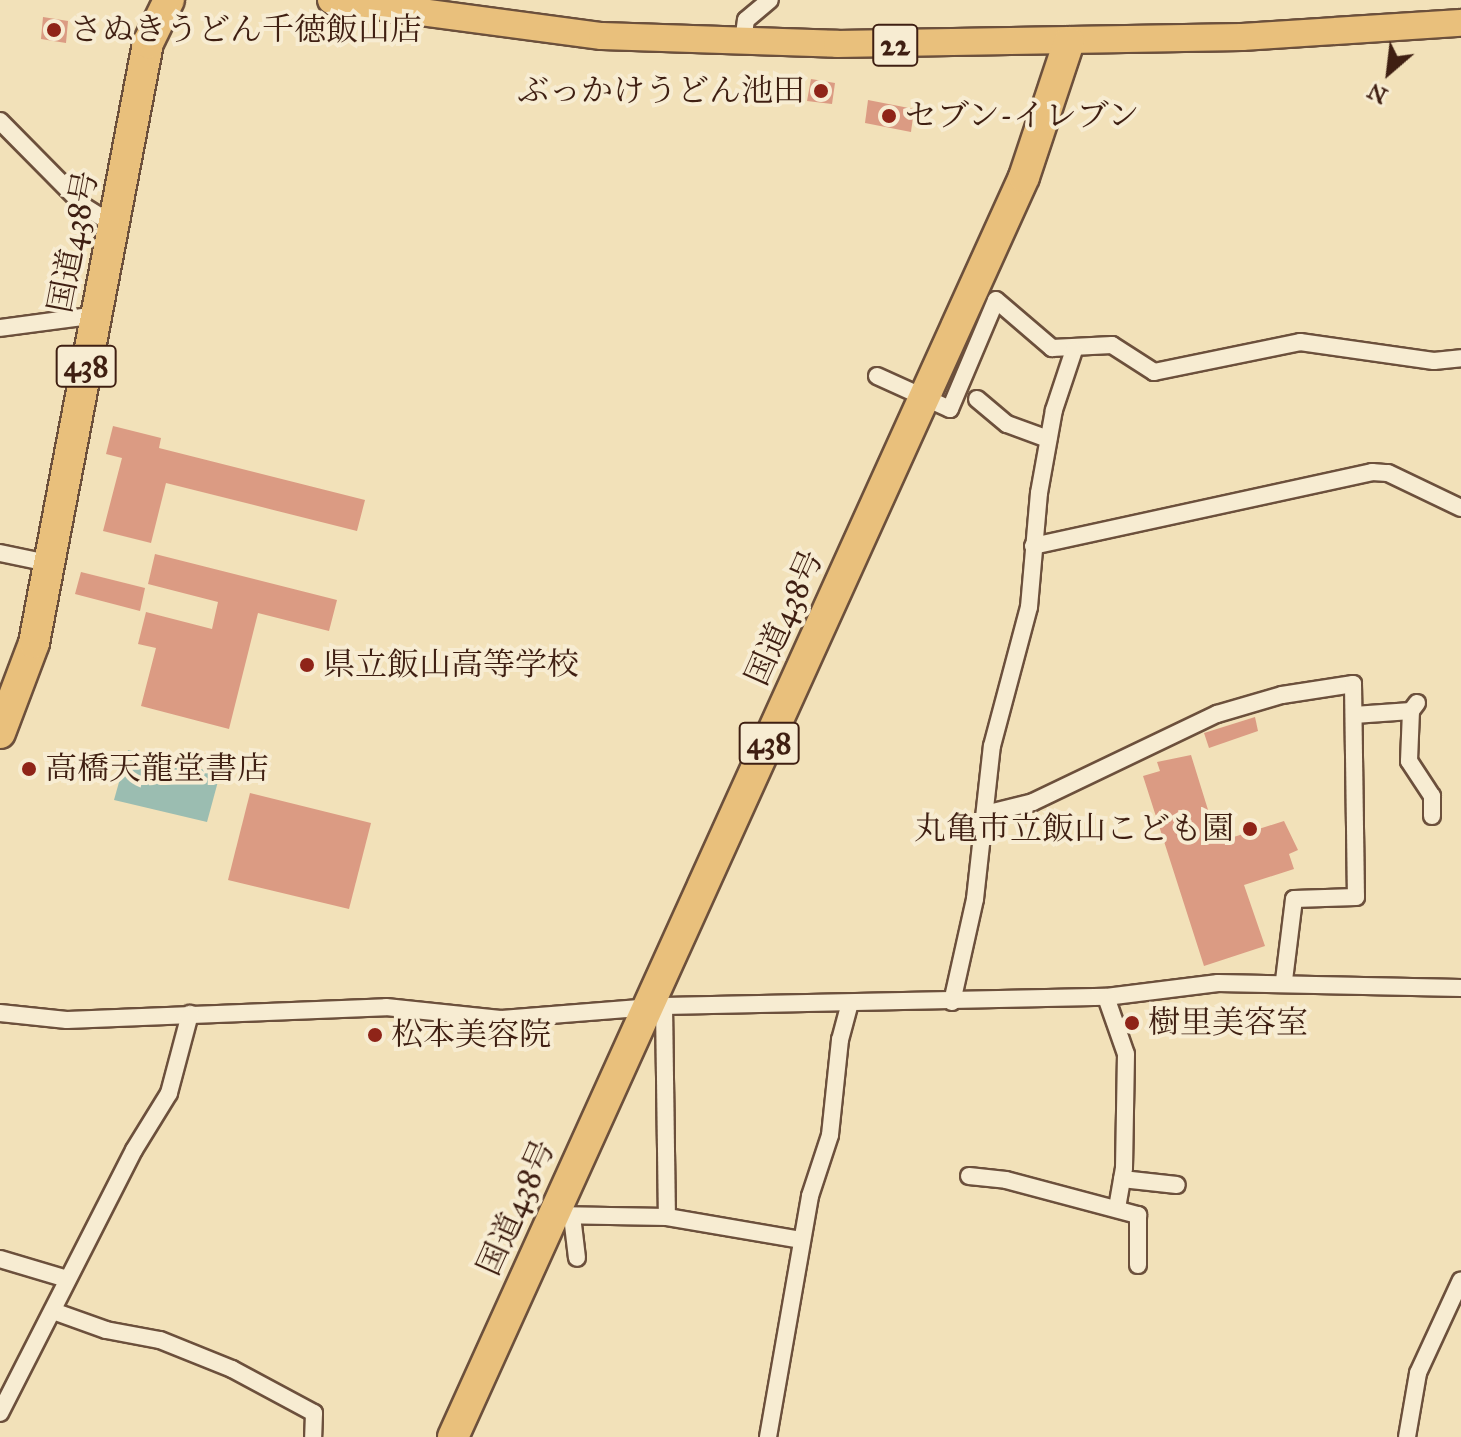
<!DOCTYPE html>
<html>
<head>
<meta charset="utf-8">
<style>
  body { margin:0 }
  #map { position:relative; width:1461px; height:1437px; overflow:hidden; background:#f2e1b9; font-family:"IM FELL Great Primer","Noto Serif JP",serif }
  div>[style] { position:absolute }
  .water>* { inset:0; background:#9bbdb1 }
  .building>* { inset:0; background:#db9b83 }
  .roads { filter:drop-shadow(2px 0 #6c503c) drop-shadow(-2px 0 #6c503c) drop-shadow(0 2px #6c503c) drop-shadow(0 -2px #6c503c) }
  .street>* { height:16px; margin:-8px; padding:0 8px; transform-origin:8px; border-radius:8px; background:#f7ecd2 }
  .primary>* { height:26px; margin:-13px; padding:0 13px; transform-origin:13px; border-radius:13px; background:#e9c07c }
  .highway>* { height:30px; margin:-15px; padding:0 15px; transform-origin:15px; border-radius:15px; background:#e9c07c }
  .dots>* { width:22px; height:22px; translate:-50% -50%; box-sizing:border-box; border:4px solid #f7ecd2; border-radius:50% }
  span { translate:-50% -50%; white-space:nowrap; text-align:center; line-height:1.15; -webkit-text-stroke:8px #f7ecd2; paint-order:stroke }
  .shield-label span { padding:2px 6px; background:#f7ecd2; border:2px solid; border-radius:6px; -webkit-text-stroke-width:0 }
  .shield-label { font-size:30px; color:#3f1f12; font-weight:700 }
  .poi-label { font-size:32px; color:#3f1f12 }
  .left { translate:0 -50%; text-align:left }
  .right { translate:-100% -50%; text-align:right }
  .street-label { font-size:32px; color:#3f1f12 }
  .north { position:absolute; left:1349px; top:32px; width:80px; height:80px; -webkit-text-stroke:6px #f7ecd2; paint-order:stroke; rotate:208deg; font-size:22px; font-weight:700; line-height:32px; text-align:center; color:#3f1f12 }
  .north::after { content:''; display:block; margin:auto; width:28px; height:36px; background:#3f1f12; clip-path:polygon(50% 0,100% 100%,50% 72%,0 100%) }
</style>
</head>
<body>
<div id="map">
  <div class="water">
    <div style="clip-path:polygon(128px 750px,220px 774px,207px 822px,114px 800px)"></div>
  </div>
  <div class="building">
    <div style="clip-path:polygon(43px 17px,68px 21px,66px 43px,41px 39px)"></div>
    <div style="clip-path:polygon(811px 79px,835px 83px,832px 104px,807px 101px)"></div>
    <div style="clip-path:polygon(868px 100px,914px 109px,911px 132px,865px 123px)"></div>
    <div style="clip-path:polygon(113px 426px,161px 438px,159px 448px,365px 500px,357px 531px,166px 483px,151px 543px,103px 531px,122px 458px,106px 454px)"></div>
    <div style="clip-path:polygon(155px 554px,337px 600px,329px 631px,258px 613px,229px 729px,141px 706px,156px 648px,138px 644px,146px 612px,212px 629px,218px 602px,148px 584px)"></div>
    <div style="clip-path:polygon(81px 572px,145px 588px,140px 611px,75px 594px)"></div>
    <div style="clip-path:polygon(1255px 717px,1258px 731px,1209px 748px,1204px 733px)"></div>
    <div style="clip-path:polygon(1191px 755px,1218px 842px,1284px 821px,1298px 850px,1289px 854px,1294px 869px,1244px 885px,1265px 946px,1204px 966px,1143px 776px,1160px 771px,1157px 762px)"></div>
    <div style="clip-path:polygon(250px 793px,371px 823px,349px 909px,228px 880px)"></div>
  </div>
  <div class="roads">
    <div class="street">
      <div style="left:743px;top:41px;width:21px;rotate:-82deg"></div>
      <div style="left:746px;top:20px;width:31px;rotate:-40deg"></div>
      <div style="left:0;top:121px;width:121px;rotate:45.3deg"></div>
      <div style="left:85px;top:207px;width:36px;rotate:32deg"></div>
      <div style="left:0;top:328px;width:98px;rotate:-7.6deg"></div>
      <div style="left:877px;top:376px;width:80px;rotate:24.3deg"></div>
      <div style="left:950px;top:409px;width:118px;rotate:-67.1deg"></div>
      <div style="left:996px;top:300px;width:74px;rotate:40.6deg"></div>
      <div style="left:1052px;top:348px;width:60px;rotate:-2.9deg"></div>
      <div style="left:1112px;top:345px;width:50px;rotate:32.7deg"></div>
      <div style="left:1154px;top:372px;width:149px;rotate:-11.6deg"></div>
      <div style="left:1300px;top:342px;width:135px;rotate:8.1deg"></div>
      <div style="left:1434px;top:361px;width:27px;rotate:-6deg"></div>
      <div style="left:977px;top:399px;width:39px;rotate:40deg"></div>
      <div style="left:1007px;top:424px;width:44px;rotate:20.1deg"></div>
      <div style="left:1033px;top:546px;width:347px;rotate:-12.3deg"></div>
      <div style="left:1372px;top:472px;width:16px;rotate:4deg"></div>
      <div style="left:1388px;top:473px;width:81px;rotate:25.6deg"></div>
      <div style="left:0;top:553px;width:49px;rotate:11.8deg"></div>
      <div style="left:1417px;top:703px;width:10px;rotate:127deg"></div>
      <div style="left:1411px;top:711px;width:50px;rotate:92.3deg"></div>
      <div style="left:1409px;top:761px;width:42px;rotate:56.7deg"></div>
      <div style="left:1432px;top:796px;width:20px;rotate:90deg"></div>
      <div style="left:1354px;top:715px;width:57px;rotate:-4deg"></div>
      <div style="left:985px;top:814px;width:49px;rotate:-14deg"></div>
      <div style="left:1033px;top:802px;width:204px;rotate:-25.6deg"></div>
      <div style="left:1217px;top:714px;width:68px;rotate:-16.3deg"></div>
      <div style="left:1282px;top:695px;width:72px;rotate:-8.8deg"></div>
      <div style="left:1353px;top:684px;width:213px;rotate:89.2deg"></div>
      <div style="left:1356px;top:897px;width:62px;rotate:178.2deg"></div>
      <div style="left:1294px;top:899px;width:83px;rotate:97deg"></div>
      <div style="left:1106px;top:997px;width:60px;rotate:70.7deg"></div>
      <div style="left:1126px;top:1054px;width:114px;rotate:91deg"></div>
      <div style="left:1124px;top:1168px;width:41px;rotate:99.9deg"></div>
      <div style="left:952px;top:1002px;width:106px;rotate:-77.4deg"></div>
      <div style="left:975px;top:899px;width:154px;rotate:-83.7deg"></div>
      <div style="left:992px;top:746px;width:144px;rotate:-75.1deg"></div>
      <div style="left:1029px;top:607px;width:114px;rotate:-85deg"></div>
      <div style="left:1039px;top:493px;width:84px;rotate:-79.8deg"></div>
      <div style="left:1054px;top:410px;width:63px;rotate:-71.6deg"></div>
      <div style="left:664px;top:1006px;width:211px;rotate:89.2deg"></div>
      <div style="left:667px;top:1217px;width:137px;rotate:9.7deg"></div>
      <div style="left:0;top:1013px;width:67px;rotate:6deg"></div>
      <div style="left:67px;top:1020px;width:319px;rotate:-2.3deg"></div>
      <div style="left:386px;top:1007px;width:115px;rotate:6deg"></div>
      <div style="left:500px;top:1019px;width:165px;rotate:-4.5deg"></div>
      <div style="left:664px;top:1006px;width:442px;rotate:-1.2deg"></div>
      <div style="left:1106px;top:997px;width:113px;rotate:-7.1deg"></div>
      <div style="left:1218px;top:983px;width:243px;rotate:1.2deg"></div>
      <div style="left:969px;top:1176px;width:37px;rotate:6deg"></div>
      <div style="left:1006px;top:1180px;width:137px;rotate:14.9deg"></div>
      <div style="left:1138px;top:1215px;width:50px;rotate:90deg"></div>
      <div style="left:1122px;top:1179px;width:55px;rotate:6.2deg"></div>
      <div style="left:553px;top:1215px;width:114px;rotate:1deg"></div>
      <div style="left:572px;top:1216px;width:42px;rotate:83.2deg"></div>
      <div style="left:0;top:1259px;width:70px;rotate:16.6deg"></div>
      <div style="left:53px;top:1311px;width:56px;rotate:19.7deg"></div>
      <div style="left:106px;top:1330px;width:55px;rotate:10.5deg"></div>
      <div style="left:160px;top:1340px;width:78px;rotate:21.9deg"></div>
      <div style="left:232px;top:1369px;width:93px;rotate:28.2deg"></div>
      <div style="left:314px;top:1413px;width:24px;rotate:92deg"></div>
      <div style="left:0;top:1413px;width:295px;rotate:-63deg"></div>
      <div style="left:134px;top:1150px;width:67px;rotate:-58.4deg"></div>
      <div style="left:169px;top:1093px;width:82px;rotate:-75.1deg"></div>
      <div style="left:768px;top:1437px;width:245px;rotate:-80.1deg"></div>
      <div style="left:810px;top:1196px;width:64px;rotate:-71.8deg"></div>
      <div style="left:830px;top:1135px;width:96px;rotate:-84deg"></div>
      <div style="left:840px;top:1040px;width:35px;rotate:-75deg"></div>
      <div style="left:1407px;top:1437px;width:65px;rotate:-80.2deg"></div>
      <div style="left:1418px;top:1373px;width:102px;rotate:-65.2deg"></div>
    </div>
    <div class="primary">
      <div style="left:331px;top:0;width:273px;rotate:7.6deg"></div>
      <div style="left:602px;top:36px;width:235px;rotate:1.9deg"></div>
      <div style="left:837px;top:44px;width:405px;rotate:-1deg"></div>
      <div style="left:1242px;top:37px;width:219px;rotate:-3.7deg"></div>
    </div>
    <div class="highway">
      <div style="left:0;top:733px;width:96px;rotate:-69.3deg"></div>
      <div style="left:34px;top:643px;width:611px;rotate:-79.24deg"></div>
      <div style="left:148px;top:43px;width:48px;rotate:-64deg"></div>
      <div style="left:453px;top:1437px;width:1383px;rotate:-65.62deg"></div>
      <div style="left:1024px;top:177px;width:142px;rotate:-71.6deg"></div>
    </div>
  </div>
  <div class="dots">
    <div style="left:54px;top:30px;background:#8f2418"></div>
    <div style="left:821px;top:91px;background:#8f2418"></div>
    <div style="left:889px;top:116px;background:#8f2418"></div>
    <div style="left:307px;top:665px;background:#8f2418"></div>
    <div style="left:29px;top:769px;background:#8f2418"></div>
    <div style="left:1250px;top:829px;background:#8f2418"></div>
    <div style="left:1132px;top:1023px;background:#8f2418"></div>
    <div style="left:375px;top:1035px;background:#8f2418"></div>
  </div>
  <div class="shield-label">
    <span style="left:895px;top:45px">22</span>
    <span style="left:86px;top:366px">438</span>
    <span style="left:769px;top:743px">438</span>
  </div>
  <div class="poi-label">
    <span class="left" style="left:70px;top:30px">さぬきうどん千徳飯山店</span>
    <span class="right" style="left:805px;top:91px">ぶっかけうどん池田</span>
    <span class="left" style="left:905px;top:116px">セブン-イレブン</span>
    <span class="left" style="left:323px;top:665px">県立飯山高等学校</span>
    <span class="left" style="left:45px;top:769px">高橋天龍堂書店</span>
    <span class="right" style="left:1234px;top:829px">丸亀市立飯山こども園</span>
    <span class="left" style="left:1148px;top:1023px">樹里美容室</span>
    <span class="left" style="left:391px;top:1035px">松本美容院</span>
  </div>
  <div class="street-label">
    <span style="left:74px;top:242px;rotate:-79deg">国道438号</span>
    <span style="left:785px;top:618px;rotate:-66deg">国道438号</span>
    <span style="left:517px;top:1208px;rotate:-66deg">国道438号</span>
  </div>
  <div class="north">N</div>
</div>
</body>
</html>
